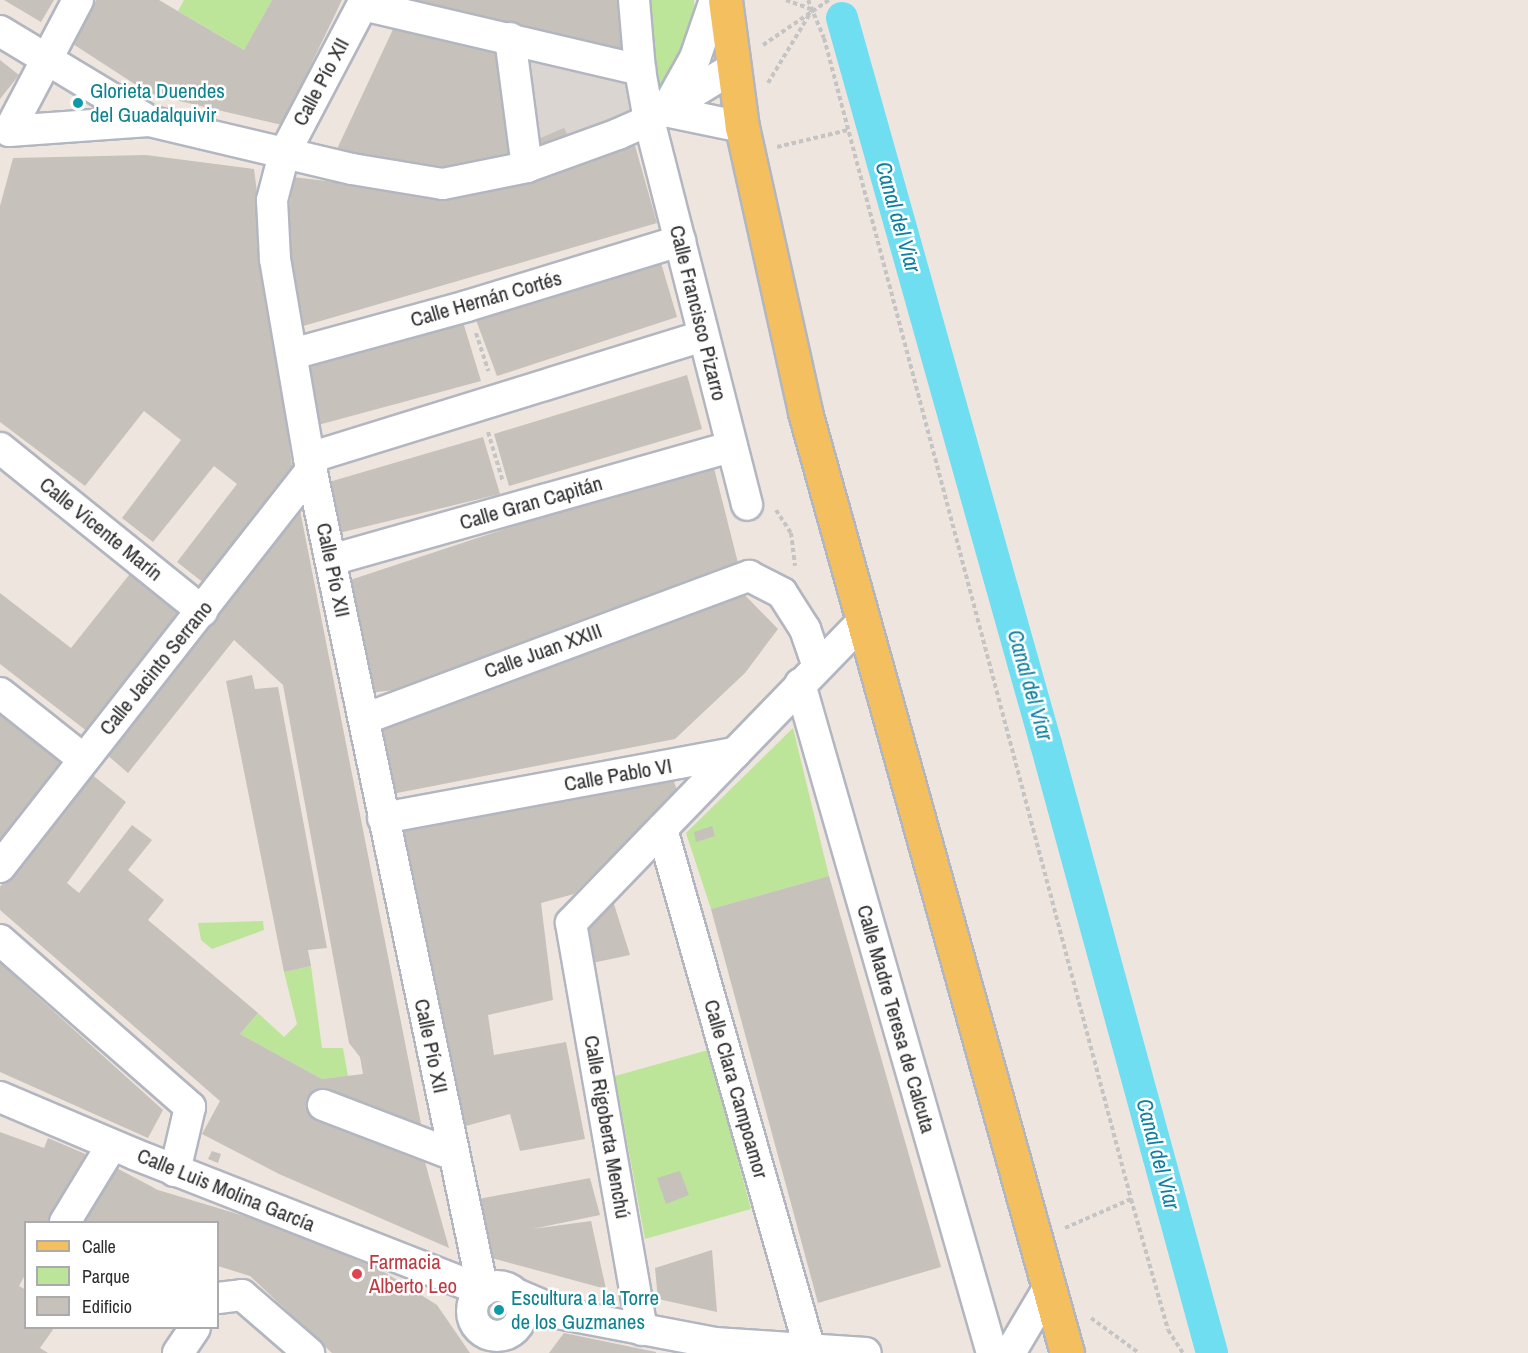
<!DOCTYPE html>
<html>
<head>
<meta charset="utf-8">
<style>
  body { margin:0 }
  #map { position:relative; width:1528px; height:1353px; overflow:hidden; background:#eee5de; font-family:"Archivo Narrow",sans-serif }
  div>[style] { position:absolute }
  .green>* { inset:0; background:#bde59a }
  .plaza>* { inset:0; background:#dad5d1 }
  .canal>* { height:32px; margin:-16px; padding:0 16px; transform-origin:16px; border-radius:16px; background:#70def1 }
  .building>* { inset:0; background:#c6c1ba }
  .path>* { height:4px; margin-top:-2px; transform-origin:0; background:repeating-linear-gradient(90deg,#c4c4c4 0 4.5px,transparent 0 7.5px) }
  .roads { filter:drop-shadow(2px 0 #b2b6c0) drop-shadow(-2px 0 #b2b6c0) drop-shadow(0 2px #b2b6c0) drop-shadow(0 -2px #b2b6c0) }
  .minor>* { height:30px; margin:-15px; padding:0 15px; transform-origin:15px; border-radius:15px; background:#fff }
  .minor>.ring { margin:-15px; padding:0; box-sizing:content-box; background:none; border:30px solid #fff; border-radius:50% }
  .major>* { height:33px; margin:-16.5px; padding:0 16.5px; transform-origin:16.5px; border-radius:16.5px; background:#f4bf5e }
  .dots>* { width:16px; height:16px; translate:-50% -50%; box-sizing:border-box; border:3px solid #fff; border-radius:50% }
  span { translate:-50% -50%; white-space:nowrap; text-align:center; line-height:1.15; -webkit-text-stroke:5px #fff; paint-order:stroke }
  .street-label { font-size:21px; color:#2c2c2c }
  .culture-label { font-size:21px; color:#0d838f }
  .left { translate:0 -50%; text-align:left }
  .health-label { font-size:21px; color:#be3a42 }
  .water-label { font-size:22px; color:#0b80a1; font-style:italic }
  .legend { position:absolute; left:24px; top:1221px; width:195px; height:108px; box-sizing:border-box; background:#fff; border:2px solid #ababab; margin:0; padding:8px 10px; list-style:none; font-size:18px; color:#2c2c2c }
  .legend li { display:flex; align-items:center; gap:12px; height:30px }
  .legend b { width:30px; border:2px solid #ababab }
</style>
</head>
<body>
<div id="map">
  <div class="green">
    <div style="clip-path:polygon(184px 0,272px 0,244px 50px,178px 11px)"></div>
    <div style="clip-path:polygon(647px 0,694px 0,696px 33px,673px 80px,651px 89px)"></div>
    <div style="clip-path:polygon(793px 728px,829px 876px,711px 909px,686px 833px)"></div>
    <div style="clip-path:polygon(263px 921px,264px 930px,212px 949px,201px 940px,198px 923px)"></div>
    <div style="clip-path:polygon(311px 966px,322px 1048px,343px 1048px,348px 1076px,322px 1079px,240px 1034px,258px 1013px,284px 1037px,297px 1024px,284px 972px)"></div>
    <div style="clip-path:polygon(708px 1050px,751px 1209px,645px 1239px,615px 1076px)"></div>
  </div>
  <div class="plaza">
    <div style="clip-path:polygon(510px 38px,640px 70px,649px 120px,527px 167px)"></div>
  </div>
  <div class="canal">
    <div style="left:842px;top:18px;width:754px;rotate:74.31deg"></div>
    <div style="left:1046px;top:744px;width:631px;rotate:74.75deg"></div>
  </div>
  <div class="building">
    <div style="clip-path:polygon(4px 0,54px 0,41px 22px)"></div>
    <div style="clip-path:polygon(96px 0,159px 0,244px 50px,272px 0,342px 0,282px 125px,150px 94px,73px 44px)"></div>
    <div style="clip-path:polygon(415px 0,618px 0,617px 6px,632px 9px,627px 55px,413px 5px)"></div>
    <div style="clip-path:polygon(396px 23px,506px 49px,519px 156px,443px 171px,337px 149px)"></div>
    <div style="clip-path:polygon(0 60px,19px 75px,0 99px)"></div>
    <div style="clip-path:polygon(564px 128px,570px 140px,539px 152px,536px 140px)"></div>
    <div style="clip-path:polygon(632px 135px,657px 223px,300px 327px,286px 236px,293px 177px,360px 185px)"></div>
    <div style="clip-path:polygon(146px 155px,254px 169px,293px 473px,209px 587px,177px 562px,237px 484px,214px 466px,153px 542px,122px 518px,181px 440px,144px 411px,85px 486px,0 422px,0 206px,13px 158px)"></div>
    <div style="clip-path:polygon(661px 263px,677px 317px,497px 376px,476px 320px)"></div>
    <div style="clip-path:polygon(463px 322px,481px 381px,318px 425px,303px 366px)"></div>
    <div style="clip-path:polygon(687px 375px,702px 429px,509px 486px,494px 434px)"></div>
    <div style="clip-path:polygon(483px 437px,500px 494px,339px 533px,329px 482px)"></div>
    <div style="clip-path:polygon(714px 468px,738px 563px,410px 688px,369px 693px,350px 580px,523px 523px)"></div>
    <div style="clip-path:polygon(298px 500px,424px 1139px,421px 1148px,449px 1248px,279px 1174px,202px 1134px,220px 1101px,0 910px,0 887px,85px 769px,126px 802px,67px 883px,79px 893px,132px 825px,152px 840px,128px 870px,164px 900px,148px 920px,258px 1013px,240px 1034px,322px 1079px,363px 1074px,360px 1057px,349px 1043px,283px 685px,234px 640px,128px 773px,98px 747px)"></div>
    <div style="clip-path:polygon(133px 570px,185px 615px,92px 735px,0 664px,0 593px,71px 648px)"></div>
    <div style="clip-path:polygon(738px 588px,778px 629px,745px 673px,675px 739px,392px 794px,378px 724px)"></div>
    <div style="clip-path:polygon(252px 675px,255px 689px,278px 687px,327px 948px,308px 950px,311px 966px,284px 972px,226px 681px)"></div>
    <div style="clip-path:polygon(0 707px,69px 761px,0 850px)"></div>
    <div style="clip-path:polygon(673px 779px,677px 790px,574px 894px,541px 903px,553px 1000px,488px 1015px,494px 1055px,566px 1042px,585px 1139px,520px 1151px,510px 1114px,455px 1129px,402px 828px)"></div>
    <div style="clip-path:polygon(712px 826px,715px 836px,696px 842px,694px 832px)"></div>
    <div style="clip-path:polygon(829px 876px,941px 1267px,818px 1303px,711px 909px)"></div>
    <div style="clip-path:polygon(613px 901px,630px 955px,592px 963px,586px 926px)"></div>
    <div style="clip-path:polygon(0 963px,163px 1110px,148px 1138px,0 1072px)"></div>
    <div style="clip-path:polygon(0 1132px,44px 1148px,48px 1138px,90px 1156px,53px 1222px,26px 1222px,26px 1273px,19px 1286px,26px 1290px,26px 1328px,54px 1328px,40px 1348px,48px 1353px,0 1353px)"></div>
    <div style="clip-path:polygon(212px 1151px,221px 1154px,218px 1163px,208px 1159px)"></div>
    <div style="clip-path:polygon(109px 1164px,158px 1190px,271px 1224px,381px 1270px,437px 1305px,470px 1353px,332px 1353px,250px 1276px,218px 1266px,218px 1222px,72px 1222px)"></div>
    <div style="clip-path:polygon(680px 1171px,689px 1195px,666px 1204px,657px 1178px)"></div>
    <div style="clip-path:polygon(590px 1178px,600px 1215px,532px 1229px,591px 1221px,606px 1289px,477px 1254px,468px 1201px)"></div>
    <div style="clip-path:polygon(712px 1250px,717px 1312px,658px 1299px,655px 1268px)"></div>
    <div style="clip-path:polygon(564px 1333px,656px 1352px,656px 1353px,549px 1353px)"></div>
  </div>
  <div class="path">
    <div style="left:786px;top:0;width:27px;rotate:20deg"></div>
    <div style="left:808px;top:0;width:41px;rotate:67.2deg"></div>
    <div style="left:824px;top:38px;width:1201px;rotate:75.19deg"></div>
    <div style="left:1131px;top:1199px;width:136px;rotate:74.2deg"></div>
    <div style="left:1168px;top:1330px;width:27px;rotate:57deg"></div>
    <div style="left:763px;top:45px;width:80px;rotate:-34.3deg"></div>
    <div style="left:768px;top:83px;width:85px;rotate:-58.9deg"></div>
    <div style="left:777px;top:147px;width:73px;rotate:-13.5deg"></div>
    <div style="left:476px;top:333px;width:40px;rotate:72deg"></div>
    <div style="left:488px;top:432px;width:52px;rotate:73.3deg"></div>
    <div style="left:776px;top:510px;width:27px;rotate:57deg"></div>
    <div style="left:791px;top:533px;width:33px;rotate:83deg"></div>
    <div style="left:1065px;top:1228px;width:72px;rotate:-23.7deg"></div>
    <div style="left:1091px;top:1318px;width:59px;rotate:36.1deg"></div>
  </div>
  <div class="roads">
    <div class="minor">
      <div style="left:78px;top:0;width:148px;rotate:117.8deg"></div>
      <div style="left:9px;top:131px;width:140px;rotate:-4.1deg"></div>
      <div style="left:365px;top:0;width:174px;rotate:117.7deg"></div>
      <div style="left:284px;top:154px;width:48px;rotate:104.6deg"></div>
      <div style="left:272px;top:200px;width:59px;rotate:87.1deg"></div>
      <div style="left:275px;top:259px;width:202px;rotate:80.3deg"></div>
      <div style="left:309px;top:458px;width:851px;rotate:78.2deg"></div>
      <div style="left:634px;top:0;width:70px;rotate:85.1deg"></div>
      <div style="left:640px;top:70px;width:51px;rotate:79.8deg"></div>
      <div style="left:649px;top:120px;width:397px;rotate:75.7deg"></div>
      <div style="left:363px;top:5px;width:285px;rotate:13.2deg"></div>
      <div style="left:0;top:31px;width:174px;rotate:31.1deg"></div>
      <div style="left:149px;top:121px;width:209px;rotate:13.3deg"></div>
      <div style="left:352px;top:169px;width:92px;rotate:9.4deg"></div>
      <div style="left:443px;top:184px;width:86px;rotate:-11.4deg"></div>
      <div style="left:527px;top:167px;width:97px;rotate:-19.9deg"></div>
      <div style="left:618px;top:134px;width:34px;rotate:-24deg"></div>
      <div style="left:649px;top:120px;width:99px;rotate:-31.8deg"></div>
      <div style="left:510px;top:38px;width:130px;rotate:82.5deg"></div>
      <div style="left:667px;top:108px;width:57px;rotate:-60.8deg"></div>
      <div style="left:695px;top:58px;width:61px;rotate:-71deg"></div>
      <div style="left:665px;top:111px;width:79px;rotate:11.7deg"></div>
      <div style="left:292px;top:354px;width:181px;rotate:-15.3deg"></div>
      <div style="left:467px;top:306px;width:223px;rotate:-17deg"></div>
      <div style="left:0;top:448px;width:260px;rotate:38.9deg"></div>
      <div style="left:309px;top:458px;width:412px;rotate:-17.2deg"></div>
      <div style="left:331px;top:560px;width:416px;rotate:-15.8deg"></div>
      <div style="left:800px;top:684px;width:696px;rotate:73.99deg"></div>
      <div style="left:0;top:693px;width:105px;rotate:38.4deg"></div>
      <div style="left:364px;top:719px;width:411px;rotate:-20.4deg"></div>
      <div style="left:749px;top:576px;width:37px;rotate:27deg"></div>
      <div style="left:782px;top:593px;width:43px;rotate:57.4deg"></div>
      <div style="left:805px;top:629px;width:39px;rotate:71deg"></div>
      <div style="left:383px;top:818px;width:358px;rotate:-10.5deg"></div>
      <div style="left:735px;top:753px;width:184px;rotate:-45.9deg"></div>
      <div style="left:662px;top:829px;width:542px;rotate:74.14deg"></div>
      <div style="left:0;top:867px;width:506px;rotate:-51.91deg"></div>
      <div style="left:0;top:940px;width:253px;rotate:41.3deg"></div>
      <div style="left:190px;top:1107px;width:66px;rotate:103.2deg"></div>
      <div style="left:0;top:1097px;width:146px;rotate:23deg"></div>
      <div style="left:134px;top:1154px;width:375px;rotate:21.4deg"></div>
      <div style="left:323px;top:1105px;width:140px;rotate:20.9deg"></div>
      <div style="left:65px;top:1222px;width:90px;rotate:-58.6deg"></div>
      <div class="ring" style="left:472px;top:1286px;width:20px;height:20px"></div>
      <div style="left:516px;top:1294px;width:51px;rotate:23.1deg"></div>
      <div style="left:563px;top:1314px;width:155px;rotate:10.8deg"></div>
      <div style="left:715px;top:1343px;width:151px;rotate:3.8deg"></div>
      <div style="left:218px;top:1298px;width:24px;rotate:-7deg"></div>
      <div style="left:242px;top:1295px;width:89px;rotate:40.9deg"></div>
      <div style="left:642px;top:1330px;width:413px;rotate:-99.9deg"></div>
      <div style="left:571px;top:923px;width:236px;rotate:-46deg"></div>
      <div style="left:178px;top:1353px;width:30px;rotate:-56deg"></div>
      <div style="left:1010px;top:1353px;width:77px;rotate:-59.4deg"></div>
    </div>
    <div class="major">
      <div style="left:725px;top:0;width:128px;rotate:82.4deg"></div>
      <div style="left:742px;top:127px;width:292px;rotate:77.5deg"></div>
      <div style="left:805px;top:412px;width:977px;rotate:74.44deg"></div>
    </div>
  </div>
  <div class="dots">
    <div style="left:78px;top:103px;background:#0f9aa8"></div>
    <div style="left:357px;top:1274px;background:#e0444e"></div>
    <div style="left:499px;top:1310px;background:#0f9aa8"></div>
  </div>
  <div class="street-label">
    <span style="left:321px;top:82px;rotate:-62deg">Calle Pío XII</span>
    <span style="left:486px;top:299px;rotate:-16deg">Calle Hernán Cortés</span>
    <span style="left:698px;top:313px;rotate:76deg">Calle Francisco Pizarro</span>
    <span style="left:531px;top:503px;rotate:-16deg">Calle Gran Capitán</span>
    <span style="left:101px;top:529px;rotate:39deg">Calle Vicente Marín</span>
    <span style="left:333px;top:570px;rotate:78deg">Calle Pío XII</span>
    <span style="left:543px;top:651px;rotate:-20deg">Calle Juan XXIII</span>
    <span style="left:156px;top:668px;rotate:-51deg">Calle Jacinto Serrano</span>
    <span style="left:618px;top:775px;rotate:-10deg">Calle Pablo VI</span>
    <span style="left:896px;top:1019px;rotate:74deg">Calle Madre Teresa de Calcuta</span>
    <span style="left:431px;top:1046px;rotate:78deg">Calle Pío XII</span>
    <span style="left:736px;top:1089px;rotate:74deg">Calle Clara Campoamor</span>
    <span style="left:607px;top:1127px;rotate:80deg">Calle Rigoberta Menchú</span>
    <span style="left:226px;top:1190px;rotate:22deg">Calle Luis Molina García</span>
  </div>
  <div class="culture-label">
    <span class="left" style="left:90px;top:103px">Glorieta Duendes<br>del Guadalquivir</span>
    <span class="left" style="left:511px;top:1310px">Escultura a la Torre<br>de los Guzmanes</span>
  </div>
  <div class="health-label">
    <span class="left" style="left:369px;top:1274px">Farmacia<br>Alberto Leo</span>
  </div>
  <div class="water-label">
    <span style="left:898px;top:217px;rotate:74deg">Canal del Viar</span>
    <span style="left:1030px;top:685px;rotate:74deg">Canal del Viar</span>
    <span style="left:1158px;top:1154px;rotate:75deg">Canal del Viar</span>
  </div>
  <ul class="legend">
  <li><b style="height:8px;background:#f4bf5e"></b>Calle</li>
  <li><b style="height:16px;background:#bde59a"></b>Parque</li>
  <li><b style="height:16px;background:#c6c1ba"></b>Edificio</li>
  </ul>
</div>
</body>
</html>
